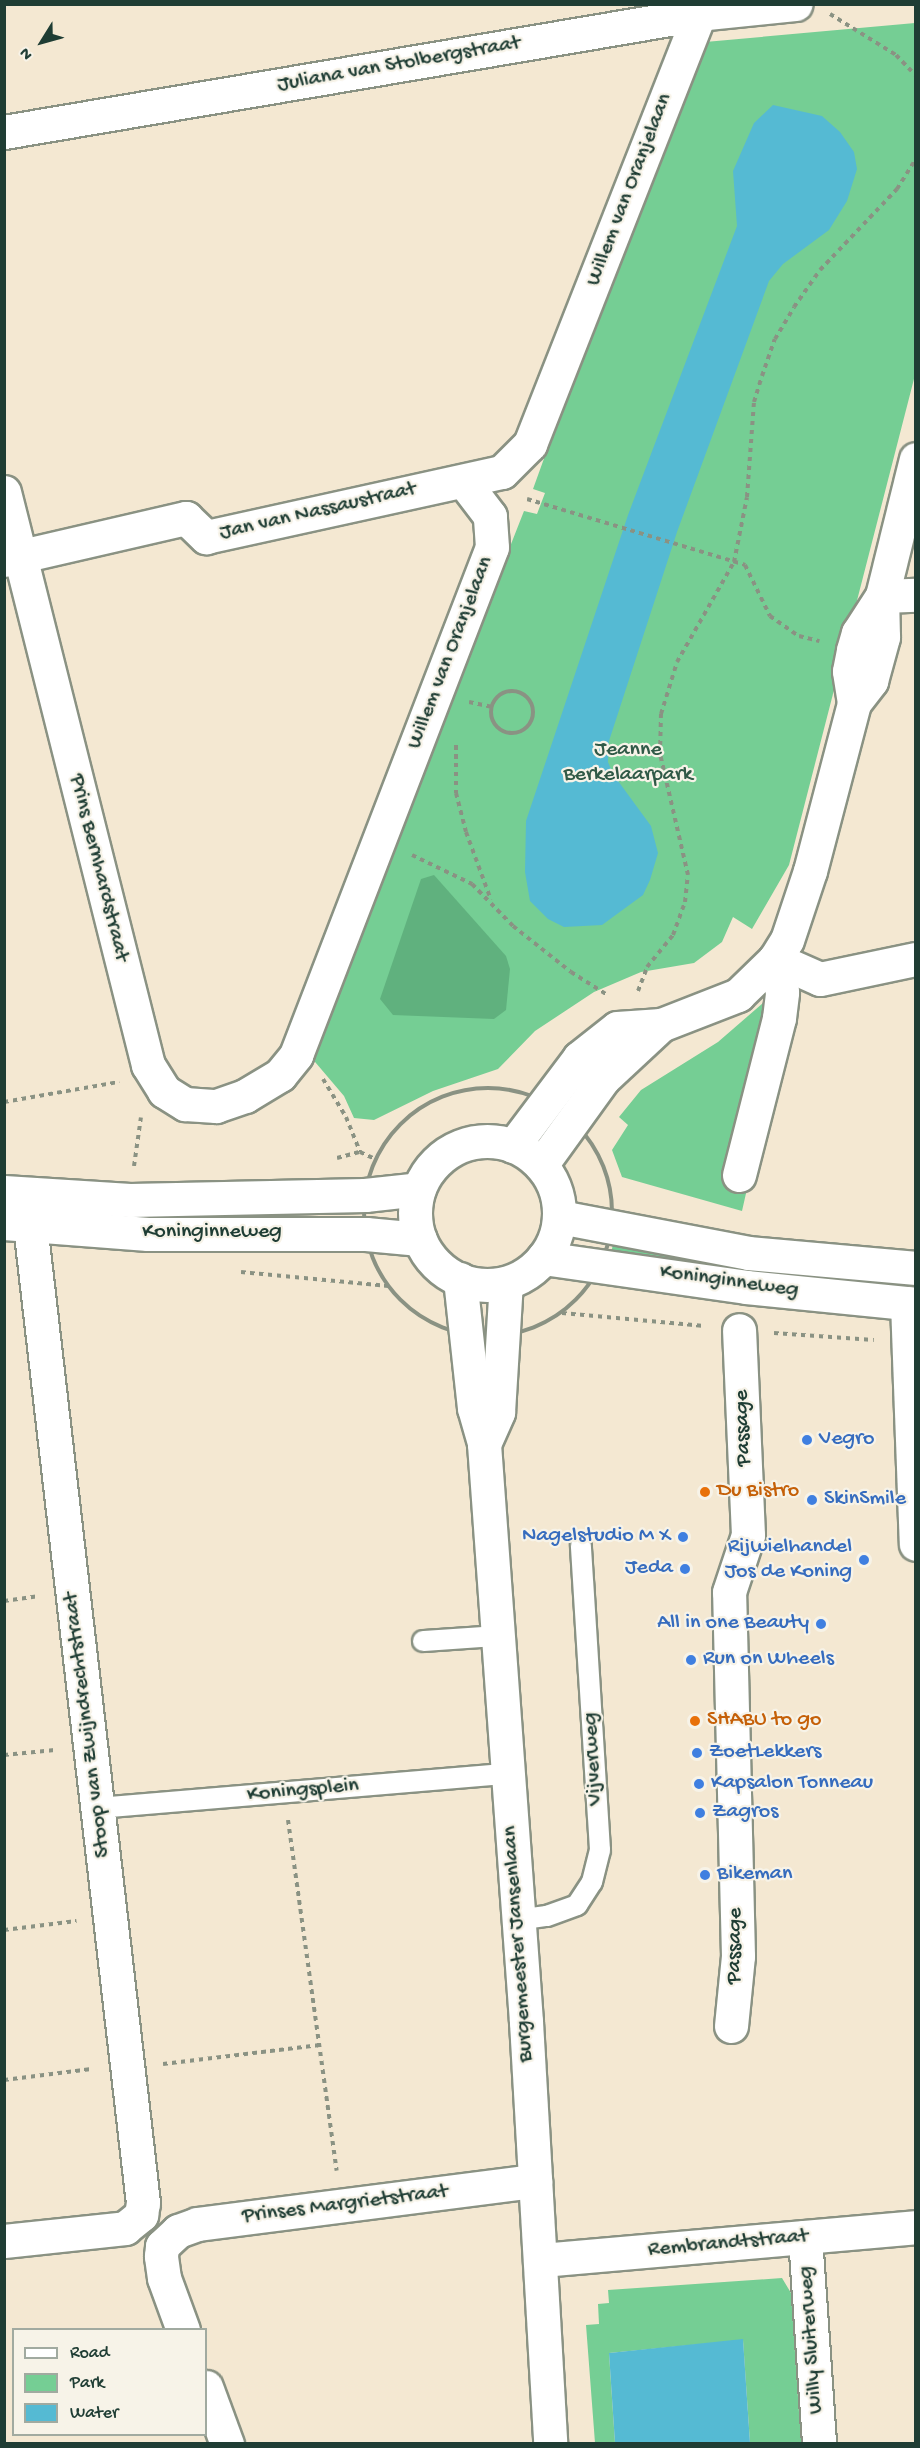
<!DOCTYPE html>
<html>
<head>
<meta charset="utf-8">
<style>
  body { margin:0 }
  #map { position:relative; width:920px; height:2448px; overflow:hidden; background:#f4e8d2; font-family:"Gochi Hand",sans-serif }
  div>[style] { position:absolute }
  .green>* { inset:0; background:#75ce94 }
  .forest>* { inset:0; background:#60b17e }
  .water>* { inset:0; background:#55bad3 }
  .path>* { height:4px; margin-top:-2px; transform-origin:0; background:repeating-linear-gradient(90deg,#8a9283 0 4.5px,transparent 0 9px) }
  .path>.ring { margin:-2px; padding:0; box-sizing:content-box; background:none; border:4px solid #8a9283; border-radius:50% }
  .roads { filter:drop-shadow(2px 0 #8a9283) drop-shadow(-2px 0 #8a9283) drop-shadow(0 2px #8a9283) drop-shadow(0 -2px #8a9283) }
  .lane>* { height:20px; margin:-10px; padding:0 10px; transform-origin:10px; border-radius:10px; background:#fff }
  .street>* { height:33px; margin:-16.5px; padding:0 16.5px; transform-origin:16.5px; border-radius:16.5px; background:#fff }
  .secondary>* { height:33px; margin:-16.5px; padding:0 16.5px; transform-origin:16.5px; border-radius:16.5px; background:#fff }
  .secondary>.ring { margin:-16.5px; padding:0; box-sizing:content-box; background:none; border:33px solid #fff; border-radius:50% }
  .dots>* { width:16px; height:16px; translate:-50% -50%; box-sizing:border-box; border:3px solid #f7f3e8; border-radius:50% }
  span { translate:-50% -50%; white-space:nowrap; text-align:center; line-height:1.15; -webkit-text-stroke:4.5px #f7f3e8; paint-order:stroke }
  .street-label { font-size:22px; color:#1f3d34 }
  .park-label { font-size:22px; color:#305a47 }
  .shop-label { font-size:22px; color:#366cbe }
  .left { translate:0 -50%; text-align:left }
  .right { translate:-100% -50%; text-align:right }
  .food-label { font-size:22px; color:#c56008 }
  .frame { position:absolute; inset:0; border:6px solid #1f3d34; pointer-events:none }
  .legend { position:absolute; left:12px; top:2328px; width:195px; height:108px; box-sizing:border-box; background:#f7f3e8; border:2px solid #a1aaa0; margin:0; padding:8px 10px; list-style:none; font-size:18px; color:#1f3d34 }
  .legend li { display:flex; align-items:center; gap:12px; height:30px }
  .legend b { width:30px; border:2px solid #a1aaa0 }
  .north { position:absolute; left:12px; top:12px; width:60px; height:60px; -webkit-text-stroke:4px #f7f3e8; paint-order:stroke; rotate:233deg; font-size:16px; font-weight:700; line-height:24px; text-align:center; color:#1f3d34 }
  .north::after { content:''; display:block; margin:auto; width:21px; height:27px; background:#1f3d34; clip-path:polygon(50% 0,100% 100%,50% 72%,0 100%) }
</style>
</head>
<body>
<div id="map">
  <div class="green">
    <div style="clip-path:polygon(915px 23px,915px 375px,789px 865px,752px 929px,733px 917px,722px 942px,694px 963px,641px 972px,594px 992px,535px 1031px,498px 1069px,433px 1091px,374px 1120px,354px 1118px,344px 1096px,310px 1056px,524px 511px,537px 514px,545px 493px,533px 489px,694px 43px)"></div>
    <div style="clip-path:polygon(763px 1003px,771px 1008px,725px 1182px,747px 1189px,742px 1211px,622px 1177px,612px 1150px,628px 1125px,619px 1117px,641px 1090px,718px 1042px)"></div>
    <div style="clip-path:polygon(614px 1239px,735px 1260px,733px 1275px,611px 1254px)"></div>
    <div style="clip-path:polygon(782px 2278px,791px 2293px,799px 2412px,809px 2421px,801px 2435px,802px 2443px,750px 2443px,743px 2340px,609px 2353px,615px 2443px,595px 2443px,586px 2325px,599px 2324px,598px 2304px,609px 2303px,608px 2290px)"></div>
  </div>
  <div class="forest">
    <div style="clip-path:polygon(434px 875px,506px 956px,510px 969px,506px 1010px,494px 1019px,393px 1015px,380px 999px,421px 879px)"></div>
  </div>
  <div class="water">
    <div style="clip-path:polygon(773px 105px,822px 116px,840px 132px,854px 152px,857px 169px,847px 201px,829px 230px,783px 264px,769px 281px,677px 532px,609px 741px,608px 762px,613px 774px,651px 826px,658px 853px,650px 880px,643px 895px,602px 925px,564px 927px,548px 919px,530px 901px,525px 872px,526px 821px,628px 515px,737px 226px,733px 171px,754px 123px)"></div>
    <div style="clip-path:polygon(743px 2339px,750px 2443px,615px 2443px,609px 2353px)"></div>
  </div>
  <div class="path">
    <div style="left:830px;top:14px;width:78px;rotate:31.8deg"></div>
    <div style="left:896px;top:55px;width:29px;rotate:46deg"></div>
    <div style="left:527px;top:499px;width:228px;rotate:16.8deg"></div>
    <div style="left:745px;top:565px;width:57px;rotate:63.9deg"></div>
    <div style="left:770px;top:616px;width:35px;rotate:35deg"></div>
    <div style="left:799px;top:636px;width:21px;rotate:14deg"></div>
    <div class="ring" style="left:491px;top:691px;width:38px;height:38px"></div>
    <div style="left:469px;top:702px;width:24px;rotate:12deg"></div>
    <div style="left:456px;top:745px;width:48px;rotate:90deg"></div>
    <div style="left:456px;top:793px;width:40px;rotate:75.6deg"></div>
    <div style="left:466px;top:832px;width:72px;rotate:69.8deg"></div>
    <div style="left:412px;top:855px;width:67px;rotate:25.8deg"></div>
    <div style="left:472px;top:884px;width:59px;rotate:45.7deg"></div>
    <div style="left:513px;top:926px;width:74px;rotate:38.4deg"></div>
    <div style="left:571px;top:972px;width:41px;rotate:32.2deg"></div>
    <div style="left:638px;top:991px;width:26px;rotate:-69deg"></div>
    <div style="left:647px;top:967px;width:41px;rotate:-50.9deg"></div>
    <div style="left:673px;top:935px;width:35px;rotate:-70deg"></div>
    <div style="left:685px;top:902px;width:27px;rotate:-84deg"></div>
    <div style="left:688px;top:875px;width:124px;rotate:-103deg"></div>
    <div style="left:660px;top:754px;width:40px;rotate:-88.6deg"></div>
    <div style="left:661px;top:714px;width:54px;rotate:-72.9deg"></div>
    <div style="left:677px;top:662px;width:115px;rotate:-60.3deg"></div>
    <div style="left:734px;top:562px;width:66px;rotate:-78.7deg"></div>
    <div style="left:747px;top:497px;width:95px;rotate:-85.8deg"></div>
    <div style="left:754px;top:402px;width:27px;rotate:-73deg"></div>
    <div style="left:762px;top:376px;width:39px;rotate:-71deg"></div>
    <div style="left:775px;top:339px;width:37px;rotate:-59deg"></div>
    <div style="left:794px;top:307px;width:45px;rotate:-54.9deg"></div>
    <div style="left:820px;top:270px;width:112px;rotate:-46.5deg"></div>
    <div style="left:897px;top:189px;width:36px;rotate:-58deg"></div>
    <div style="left:323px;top:1079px;width:44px;rotate:58.8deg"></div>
    <div style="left:346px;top:1117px;width:38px;rotate:68deg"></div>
    <div class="ring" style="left:364px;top:1088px;width:244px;height:244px"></div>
    <div style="left:4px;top:1102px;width:117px;rotate:-9.9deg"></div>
    <div style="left:337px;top:1158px;width:24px;rotate:-15deg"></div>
    <div style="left:360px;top:1152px;width:14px;rotate:25deg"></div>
    <div style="left:134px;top:1166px;width:49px;rotate:-81.9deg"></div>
    <div style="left:241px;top:1272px;width:148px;rotate:5.4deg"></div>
    <div style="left:562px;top:1313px;width:143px;rotate:5.2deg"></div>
    <div style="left:774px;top:1333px;width:100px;rotate:4deg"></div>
    <div style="left:4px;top:1601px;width:34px;rotate:-8deg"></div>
    <div style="left:4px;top:1755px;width:51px;rotate:-5.6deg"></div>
    <div style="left:288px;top:1820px;width:354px;rotate:82.1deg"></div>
    <div style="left:4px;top:1930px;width:73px;rotate:-7.1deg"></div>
    <div style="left:163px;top:2064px;width:158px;rotate:-6.9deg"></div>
    <div style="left:4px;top:2080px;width:88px;rotate:-7.2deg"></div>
  </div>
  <div class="roads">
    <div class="lane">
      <div style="left:423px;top:1641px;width:73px;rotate:-3.9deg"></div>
      <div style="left:99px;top:1808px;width:408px;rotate:-4.8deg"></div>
      <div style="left:517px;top:1920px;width:30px;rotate:-8deg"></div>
      <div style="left:547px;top:1916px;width:32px;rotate:-20deg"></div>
      <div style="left:577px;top:1905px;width:27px;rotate:-57deg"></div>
      <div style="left:592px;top:1882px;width:33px;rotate:-76deg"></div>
      <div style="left:600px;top:1850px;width:305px;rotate:-93.6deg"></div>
    </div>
    <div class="street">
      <div style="left:4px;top:132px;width:705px;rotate:-9.64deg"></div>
      <div style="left:699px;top:14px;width:97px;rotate:-5.9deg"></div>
      <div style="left:4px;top:492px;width:591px;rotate:75.89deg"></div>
      <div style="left:148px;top:1065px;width:31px;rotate:58deg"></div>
      <div style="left:164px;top:1091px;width:25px;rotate:32deg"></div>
      <div style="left:185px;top:1104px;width:31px;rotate:4deg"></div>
      <div style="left:216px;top:1106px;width:31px;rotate:-19deg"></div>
      <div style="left:245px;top:1096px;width:41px;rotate:-31deg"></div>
      <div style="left:280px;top:1075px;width:26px;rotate:-51deg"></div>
      <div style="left:296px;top:1055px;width:544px;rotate:-68.9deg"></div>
      <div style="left:492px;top:547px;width:31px;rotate:-94deg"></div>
      <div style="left:490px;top:516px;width:43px;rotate:-127.4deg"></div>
      <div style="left:4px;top:560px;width:187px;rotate:-13deg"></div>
      <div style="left:186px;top:518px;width:28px;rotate:44deg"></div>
      <div style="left:206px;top:537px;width:303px;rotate:-12.4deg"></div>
      <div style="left:502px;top:472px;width:40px;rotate:-45deg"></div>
      <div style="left:530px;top:444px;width:462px;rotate:-68.5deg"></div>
      <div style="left:882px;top:596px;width:34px;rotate:-2deg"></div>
      <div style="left:854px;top:703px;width:32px;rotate:-99deg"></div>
      <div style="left:849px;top:671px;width:21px;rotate:-79deg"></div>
      <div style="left:853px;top:650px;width:18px;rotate:-74deg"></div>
      <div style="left:858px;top:633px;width:44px;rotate:-57deg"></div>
      <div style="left:775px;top:959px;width:49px;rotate:24deg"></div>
      <div style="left:820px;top:979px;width:98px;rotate:-11.8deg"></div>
      <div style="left:513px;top:1146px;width:110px;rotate:-53.1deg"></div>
      <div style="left:579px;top:1058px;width:48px;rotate:-38.3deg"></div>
      <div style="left:617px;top:1028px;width:44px;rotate:-3.9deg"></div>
      <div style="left:661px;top:1025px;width:83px;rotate:-21.3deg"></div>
      <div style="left:738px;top:995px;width:52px;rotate:-44.2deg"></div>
      <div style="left:775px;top:959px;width:22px;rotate:-58deg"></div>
      <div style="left:787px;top:940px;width:73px;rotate:-71.6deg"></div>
      <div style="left:810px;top:871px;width:174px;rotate:-75.3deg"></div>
      <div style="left:854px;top:703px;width:28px;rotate:-52deg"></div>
      <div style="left:871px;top:681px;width:46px;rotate:-74.7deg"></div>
      <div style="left:883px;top:637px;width:41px;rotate:-91.4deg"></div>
      <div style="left:882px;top:596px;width:141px;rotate:-76.1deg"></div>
      <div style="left:541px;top:1165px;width:106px;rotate:-54.2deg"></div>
      <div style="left:603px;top:1079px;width:79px;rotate:-43deg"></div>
      <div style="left:739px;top:1175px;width:162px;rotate:-75.7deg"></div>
      <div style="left:779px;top:1018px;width:26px;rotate:-83deg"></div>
      <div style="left:782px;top:992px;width:34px;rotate:-102deg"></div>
      <div style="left:907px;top:1303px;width:241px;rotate:87.9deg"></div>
      <div style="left:731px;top:2026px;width:70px;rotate:-84.3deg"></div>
      <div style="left:738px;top:1956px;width:364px;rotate:-91.4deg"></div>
      <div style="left:729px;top:1592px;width:60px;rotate:-71.6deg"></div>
      <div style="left:748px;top:1535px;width:205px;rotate:-92.5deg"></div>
      <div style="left:805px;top:2237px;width:207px;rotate:86.1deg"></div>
      <div style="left:4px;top:2241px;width:122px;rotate:-6.1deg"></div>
      <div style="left:125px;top:2228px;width:21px;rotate:-39deg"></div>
      <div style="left:141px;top:2215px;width:12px;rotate:-81deg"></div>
      <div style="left:143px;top:2203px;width:985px;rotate:-96.59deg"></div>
      <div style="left:541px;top:2260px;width:376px;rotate:-5deg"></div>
      <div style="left:183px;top:2330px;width:55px;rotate:-110.1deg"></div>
      <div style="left:164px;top:2278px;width:22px;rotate:-98deg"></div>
      <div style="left:161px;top:2256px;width:10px;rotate:-84deg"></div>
      <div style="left:162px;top:2246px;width:22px;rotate:-43deg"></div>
      <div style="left:178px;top:2231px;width:20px;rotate:-20deg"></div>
      <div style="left:197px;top:2224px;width:341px;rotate:-7.3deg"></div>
      <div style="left:206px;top:2387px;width:61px;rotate:69.8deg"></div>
    </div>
    <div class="secondary">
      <div class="ring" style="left:415px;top:1141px;width:111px;height:111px"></div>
      <div style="left:4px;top:1192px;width:126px;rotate:3.6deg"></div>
      <div style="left:130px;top:1200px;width:235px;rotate:-1.2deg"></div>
      <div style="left:365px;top:1195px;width:54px;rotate:-6.3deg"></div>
      <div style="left:560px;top:1217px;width:191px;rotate:10.8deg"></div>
      <div style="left:748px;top:1253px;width:169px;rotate:5.1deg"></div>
      <div style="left:4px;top:1223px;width:144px;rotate:4.4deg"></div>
      <div style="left:148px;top:1234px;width:218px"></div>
      <div style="left:366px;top:1234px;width:54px;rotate:5.3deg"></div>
      <div style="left:543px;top:1258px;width:205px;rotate:8.1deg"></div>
      <div style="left:746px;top:1287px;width:171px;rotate:5.7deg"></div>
      <div style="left:460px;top:1279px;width:130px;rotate:83.8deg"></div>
      <div style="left:474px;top:1408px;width:37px;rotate:74deg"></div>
      <div style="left:484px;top:1444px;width:580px;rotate:85.84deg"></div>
      <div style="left:526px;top:2022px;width:423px;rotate:86.7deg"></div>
      <div style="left:484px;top:1444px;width:35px;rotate:-66deg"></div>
      <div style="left:498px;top:1412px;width:129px;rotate:-86.5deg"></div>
    </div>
  </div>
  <div class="dots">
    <div style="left:807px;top:1440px;background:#3f7fe0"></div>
    <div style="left:705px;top:1492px;background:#e8710a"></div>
    <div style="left:812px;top:1500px;background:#3f7fe0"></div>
    <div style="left:683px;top:1537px;background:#3f7fe0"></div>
    <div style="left:864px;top:1560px;background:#3f7fe0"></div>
    <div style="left:685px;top:1569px;background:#3f7fe0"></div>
    <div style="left:821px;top:1624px;background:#3f7fe0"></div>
    <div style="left:691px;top:1660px;background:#3f7fe0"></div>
    <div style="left:695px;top:1721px;background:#e8710a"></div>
    <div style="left:697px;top:1753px;background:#3f7fe0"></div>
    <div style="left:699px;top:1784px;background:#3f7fe0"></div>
    <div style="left:700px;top:1813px;background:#3f7fe0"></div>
    <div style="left:705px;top:1875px;background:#3f7fe0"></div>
  </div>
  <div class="street-label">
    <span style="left:399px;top:65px;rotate:-10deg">Juliana van Stolbergstraat</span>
    <span style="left:630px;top:190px;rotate:-69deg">Willem van Oranjelaan</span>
    <span style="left:318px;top:512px;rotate:-13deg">Jan van Nassaustraat</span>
    <span style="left:451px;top:653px;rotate:-69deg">Willem van Oranjelaan</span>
    <span style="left:98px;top:868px;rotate:76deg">Prins Bernhardstraat</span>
    <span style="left:212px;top:1233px">Koninginneweg</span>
    <span style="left:729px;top:1282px;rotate:8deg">Koninginneweg</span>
    <span style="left:744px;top:1428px;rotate:-92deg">Passage</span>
    <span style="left:88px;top:1725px;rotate:-97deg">Stoop van Zwijndrechtstraat</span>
    <span style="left:594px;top:1759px;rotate:-93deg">Vijverweg</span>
    <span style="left:303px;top:1791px;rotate:-5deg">Koningsplein</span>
    <span style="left:519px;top:1944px;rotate:-94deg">Burgemeester Jansenlaan</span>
    <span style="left:736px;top:1946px;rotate:-89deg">Passage</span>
    <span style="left:345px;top:2205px;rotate:-7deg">Prinses Margrietstraat</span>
    <span style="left:728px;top:2244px;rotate:-5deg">Rembrandtstraat</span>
    <span style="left:812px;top:2340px;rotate:-94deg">Willy Sluiterweg</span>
  </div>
  <div class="park-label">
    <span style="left:628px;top:763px">Jeanne<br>Berkelaarpark</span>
  </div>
  <div class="shop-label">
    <span class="left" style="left:819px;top:1440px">Vegro</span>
    <span class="left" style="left:824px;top:1500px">SkinSmile</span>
    <span class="right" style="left:671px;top:1537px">Nagelstudio M X</span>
    <span class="right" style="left:852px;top:1560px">Rijwielhandel<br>Jos de Koning</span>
    <span class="right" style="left:673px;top:1569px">Jeda</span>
    <span class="right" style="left:809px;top:1624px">All in one Beauty</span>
    <span class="left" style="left:703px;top:1660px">Run on Wheels</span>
    <span class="left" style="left:709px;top:1753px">ZoetLekkers</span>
    <span class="left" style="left:711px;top:1784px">Kapsalon Tonneau</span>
    <span class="left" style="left:712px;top:1813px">Zagros</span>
    <span class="left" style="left:717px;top:1875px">Bikeman</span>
  </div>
  <div class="food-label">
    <span class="left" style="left:717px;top:1492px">Du Bistro</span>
    <span class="left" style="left:707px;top:1721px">SHABU to go</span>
  </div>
  <div class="frame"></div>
  <ul class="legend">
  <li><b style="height:8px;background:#fff"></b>Road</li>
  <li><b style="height:16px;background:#75ce94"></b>Park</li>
  <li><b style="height:16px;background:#55bad3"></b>Water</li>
  </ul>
  <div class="north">N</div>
</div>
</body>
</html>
